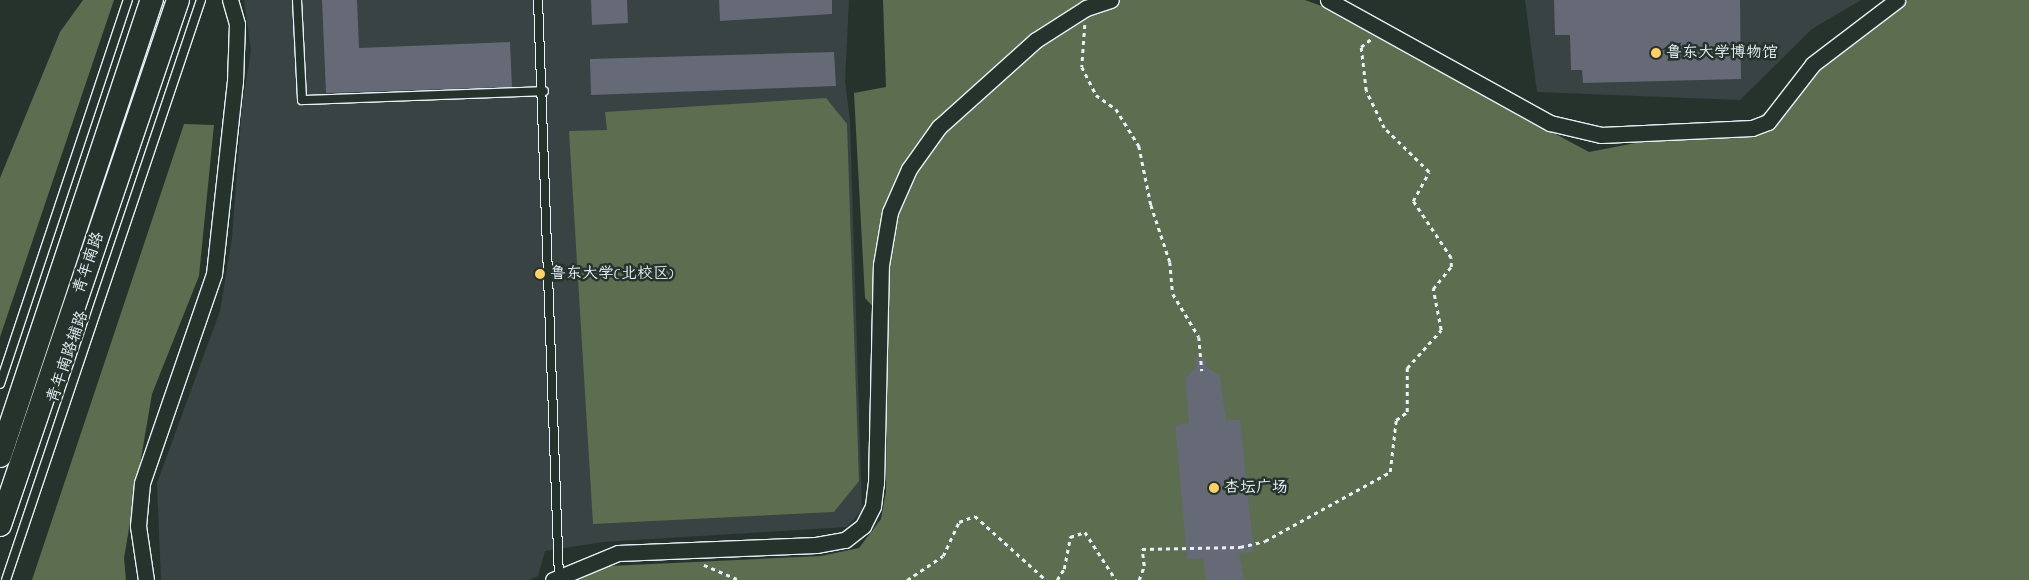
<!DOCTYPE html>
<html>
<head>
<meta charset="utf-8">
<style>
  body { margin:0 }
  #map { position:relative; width:2029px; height:580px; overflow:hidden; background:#26332d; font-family:"Indie Flower","LXGW WenKai TC",sans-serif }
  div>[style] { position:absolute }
  .built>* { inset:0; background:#394343 }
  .green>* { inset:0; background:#5d6d4f }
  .building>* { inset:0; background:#666976 }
  .path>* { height:2.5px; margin-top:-1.25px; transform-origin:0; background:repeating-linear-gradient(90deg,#e8f1f8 0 4px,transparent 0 8px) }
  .roads { filter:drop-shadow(1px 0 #e8f1f8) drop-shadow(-1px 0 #e8f1f8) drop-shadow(0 1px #e8f1f8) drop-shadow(0 -1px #e8f1f8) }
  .lane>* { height:8px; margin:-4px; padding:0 4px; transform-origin:4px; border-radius:4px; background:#26332d }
  .street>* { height:15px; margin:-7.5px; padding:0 7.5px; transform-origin:7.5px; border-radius:7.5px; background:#26332d }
  .secondary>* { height:22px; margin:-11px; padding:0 11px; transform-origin:11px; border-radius:11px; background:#26332d }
  .dots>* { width:14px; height:14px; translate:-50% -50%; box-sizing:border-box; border:2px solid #26332d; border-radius:50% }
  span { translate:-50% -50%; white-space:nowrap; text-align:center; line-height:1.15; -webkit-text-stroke:5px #26332d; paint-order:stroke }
  .poi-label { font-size:16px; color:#e8f1f8 }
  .left { translate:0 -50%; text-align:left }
  .street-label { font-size:16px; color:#e8f1f8 }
</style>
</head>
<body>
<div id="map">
  <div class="built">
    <div style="clip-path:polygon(244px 0,849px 0,845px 82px,850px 120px,862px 510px,847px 527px,603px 542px,545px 551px,538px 576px,529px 580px,161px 580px,157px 483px,220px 311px,232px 238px,242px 106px,251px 51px)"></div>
    <div style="clip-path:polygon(1525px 0,1861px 0,1812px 29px,1740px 100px,1537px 92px)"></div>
  </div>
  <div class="green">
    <div style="clip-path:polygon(83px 0,114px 0,0 337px,0 178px,60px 32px)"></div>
    <div style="clip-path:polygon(883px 0,1305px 0,1354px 18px,1455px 80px,1589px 152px,1755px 120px,1908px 0,2029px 0,2029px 580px,578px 580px,609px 566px,821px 556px,859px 548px,881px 519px,886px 491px,887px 322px,865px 298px,854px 93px,886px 87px)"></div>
    <div style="clip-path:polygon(826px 98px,847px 124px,859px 481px,834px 512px,593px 524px,569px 131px,607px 130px,605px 112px)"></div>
    <div style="clip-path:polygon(184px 124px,214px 125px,199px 276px,152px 394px,124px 558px,126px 580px,32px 580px)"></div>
  </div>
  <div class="building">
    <div style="clip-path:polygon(322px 0,357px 0,359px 48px,510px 42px,512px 87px,326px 93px)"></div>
    <div style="clip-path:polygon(591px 0,627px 0,628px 23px,592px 25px)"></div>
    <div style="clip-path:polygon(719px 0,832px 0,832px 14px,720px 21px)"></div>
    <div style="clip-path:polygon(1554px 0,1740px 0,1741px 79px,1583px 83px,1582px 70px,1571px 70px,1570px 35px,1555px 35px)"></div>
    <div style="clip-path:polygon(834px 52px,836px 86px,591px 95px,590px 59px)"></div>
    <div style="clip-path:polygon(1195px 358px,1206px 358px,1207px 367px,1220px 376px,1226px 420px,1240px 420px,1254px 552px,1239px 553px,1244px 580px,1206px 580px,1203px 559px,1187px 559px,1175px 425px,1189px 423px,1185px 378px,1196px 368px)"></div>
  </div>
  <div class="path">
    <div style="left:1085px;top:25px;width:42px;rotate:94.1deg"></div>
    <div style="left:1082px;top:67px;width:31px;rotate:63deg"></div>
    <div style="left:1096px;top:95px;width:24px;rotate:35deg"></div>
    <div style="left:1116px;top:109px;width:44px;rotate:58.1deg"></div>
    <div style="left:1139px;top:146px;width:60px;rotate:78.5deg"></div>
    <div style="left:1151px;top:205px;width:60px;rotate:71.6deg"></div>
    <div style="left:1170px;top:262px;width:32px;rotate:85deg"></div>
    <div style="left:1173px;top:294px;width:50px;rotate:58.8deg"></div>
    <div style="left:1199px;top:337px;width:34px;rotate:85deg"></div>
    <div style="left:704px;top:565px;width:39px;rotate:23deg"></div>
    <div style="left:907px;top:580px;width:43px;rotate:-33.7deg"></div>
    <div style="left:943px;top:556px;width:38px;rotate:-65deg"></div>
    <div style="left:959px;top:522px;width:17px;rotate:-21deg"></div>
    <div style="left:975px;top:516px;width:96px;rotate:42deg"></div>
    <div style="left:1057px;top:580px;width:13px;rotate:-58deg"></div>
    <div style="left:1064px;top:569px;width:33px;rotate:-79deg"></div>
    <div style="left:1070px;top:537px;width:16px;rotate:-18deg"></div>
    <div style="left:1085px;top:532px;width:57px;rotate:57.1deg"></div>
    <div style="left:1139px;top:580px;width:15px;rotate:-70deg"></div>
    <div style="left:1144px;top:566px;width:17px;rotate:-97deg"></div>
    <div style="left:1142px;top:549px;width:98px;rotate:-1.2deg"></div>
    <div style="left:1240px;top:547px;width:26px;rotate:-13deg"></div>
    <div style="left:1265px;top:541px;width:143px;rotate:-28.9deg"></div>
    <div style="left:1390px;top:472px;width:52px;rotate:-83.4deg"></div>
    <div style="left:1396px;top:420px;width:14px;rotate:-36deg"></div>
    <div style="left:1407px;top:412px;width:44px;rotate:-90deg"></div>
    <div style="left:1407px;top:368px;width:51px;rotate:-48.2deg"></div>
    <div style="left:1441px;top:330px;width:42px;rotate:-101deg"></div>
    <div style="left:1433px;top:289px;width:28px;rotate:-51deg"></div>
    <div style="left:1451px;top:267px;width:9px;rotate:-90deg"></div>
    <div style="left:1451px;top:258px;width:69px;rotate:-123.7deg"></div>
    <div style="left:1413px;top:201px;width:33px;rotate:-61deg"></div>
    <div style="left:1429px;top:172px;width:63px;rotate:-135.6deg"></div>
    <div style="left:1384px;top:128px;width:41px;rotate:-115.9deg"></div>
    <div style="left:1366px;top:91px;width:44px;rotate:-96.5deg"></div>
    <div style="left:1361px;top:47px;width:13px;rotate:-39deg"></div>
  </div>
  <div class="roads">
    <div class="lane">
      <div style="left:297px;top:0;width:100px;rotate:87.1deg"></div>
      <div style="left:302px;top:100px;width:242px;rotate:-2.1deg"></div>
      <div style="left:538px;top:0;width:577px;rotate:87.92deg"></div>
      <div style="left:0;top:384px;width:405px;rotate:-71.6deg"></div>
      <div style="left:6px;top:580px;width:612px;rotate:-71.42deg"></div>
    </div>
    <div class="street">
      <div style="left:1328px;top:0;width:254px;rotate:29deg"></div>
      <div style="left:1550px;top:123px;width:52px;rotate:13.2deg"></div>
      <div style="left:1601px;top:135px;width:151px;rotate:-2.7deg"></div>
      <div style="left:1752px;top:128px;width:17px;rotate:-21deg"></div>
      <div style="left:1768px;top:122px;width:73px;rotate:-52.2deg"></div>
      <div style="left:1813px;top:64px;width:106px;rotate:-37.3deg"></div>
      <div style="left:146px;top:580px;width:55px;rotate:-98.4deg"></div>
      <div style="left:138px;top:526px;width:43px;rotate:-84.7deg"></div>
      <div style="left:142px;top:483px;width:221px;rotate:-71deg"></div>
      <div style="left:214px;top:274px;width:194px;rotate:-83.8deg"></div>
      <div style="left:235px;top:81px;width:57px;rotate:-88deg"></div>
      <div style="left:237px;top:24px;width:25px;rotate:-106deg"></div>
      <div style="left:553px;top:580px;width:70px;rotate:-22.6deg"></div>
      <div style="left:618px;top:553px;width:198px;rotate:-2.3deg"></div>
      <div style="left:816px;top:545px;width:29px;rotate:-10deg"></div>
      <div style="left:845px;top:540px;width:23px;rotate:-38deg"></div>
      <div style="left:863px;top:526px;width:22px;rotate:-63deg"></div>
      <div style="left:873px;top:506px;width:23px;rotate:-83deg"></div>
      <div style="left:876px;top:483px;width:218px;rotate:-88.7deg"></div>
      <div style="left:881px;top:265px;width:54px;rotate:-80.4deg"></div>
      <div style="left:890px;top:212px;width:47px;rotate:-66.2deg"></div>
      <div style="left:909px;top:169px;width:52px;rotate:-54.5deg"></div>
      <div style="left:939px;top:127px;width:130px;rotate:-41.9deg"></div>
      <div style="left:1036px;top:40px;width:59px;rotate:-32.6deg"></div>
      <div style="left:1086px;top:8px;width:26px;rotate:-18deg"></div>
    </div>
    <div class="secondary">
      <div style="left:0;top:456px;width:481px;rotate:-71.6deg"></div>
      <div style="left:0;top:525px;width:554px;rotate:-71.27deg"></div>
    </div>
  </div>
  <div class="dots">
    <div style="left:1656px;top:53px;background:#ffd166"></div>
    <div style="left:540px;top:274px;background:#ffd166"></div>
    <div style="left:1214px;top:488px;background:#ffd166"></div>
  </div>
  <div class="poi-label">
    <span class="left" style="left:1666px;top:53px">鲁东大学博物馆</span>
    <span class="left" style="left:550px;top:274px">鲁东大学(北校区)</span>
    <span class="left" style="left:1224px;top:488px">杏坛广场</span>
  </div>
  <div class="street-label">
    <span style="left:89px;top:263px;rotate:-71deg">青年南路</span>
    <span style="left:68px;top:357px;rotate:-71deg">青年南路辅路</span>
  </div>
</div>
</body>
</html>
